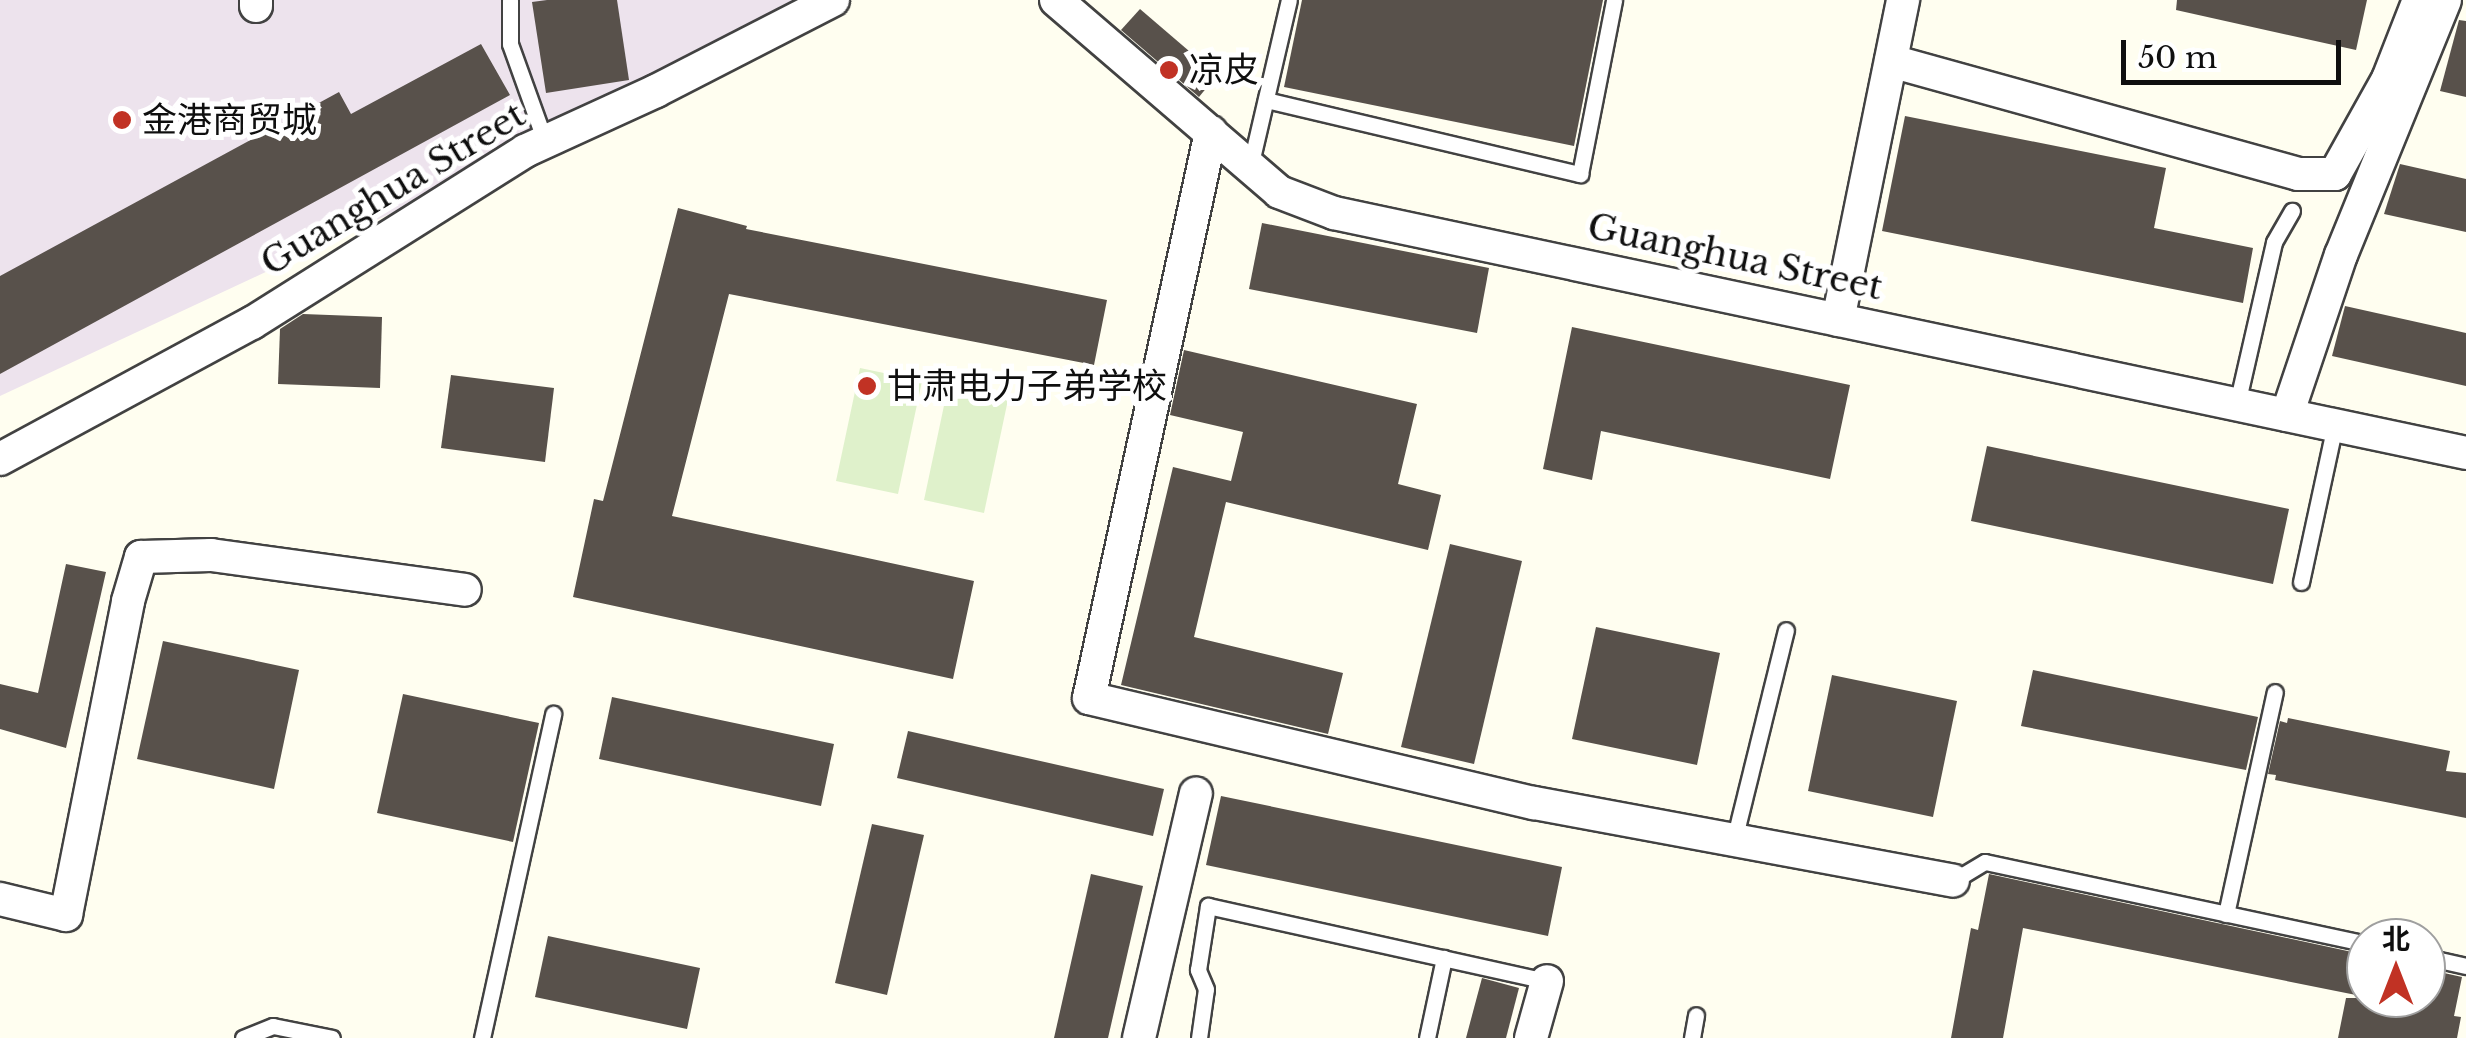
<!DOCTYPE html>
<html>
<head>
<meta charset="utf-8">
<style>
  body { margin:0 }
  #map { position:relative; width:2466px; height:1038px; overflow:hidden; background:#fffef0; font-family:"Libre Baskerville","Noto Sans SC",serif }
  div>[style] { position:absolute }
  .industrial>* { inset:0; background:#ede3ed }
  .pitch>* { inset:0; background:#dff1cb }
  .building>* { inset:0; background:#58514b }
  .roads { filter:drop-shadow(2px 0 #424242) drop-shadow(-2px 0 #424242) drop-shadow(0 2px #424242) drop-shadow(0 -2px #424242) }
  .lane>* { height:15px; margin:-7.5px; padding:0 7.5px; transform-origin:7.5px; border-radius:7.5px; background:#fff }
  .street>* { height:32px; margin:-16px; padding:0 16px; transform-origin:16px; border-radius:16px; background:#fff }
  .dots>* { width:28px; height:28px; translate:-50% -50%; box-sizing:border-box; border:5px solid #fff; border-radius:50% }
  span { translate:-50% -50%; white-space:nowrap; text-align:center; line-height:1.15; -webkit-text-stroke:10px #fff; paint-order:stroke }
  .poi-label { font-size:35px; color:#0f0f0f }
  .left { translate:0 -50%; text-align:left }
  .street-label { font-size:35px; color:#0f0f0f }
  .north { position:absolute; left:2346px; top:918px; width:100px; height:100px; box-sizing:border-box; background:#fff; border:2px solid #9f9f9f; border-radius:50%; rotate:0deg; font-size:28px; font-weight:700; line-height:40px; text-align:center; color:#0f0f0f }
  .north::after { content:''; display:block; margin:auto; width:35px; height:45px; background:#c13224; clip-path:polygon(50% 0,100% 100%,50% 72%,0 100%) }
  .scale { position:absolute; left:2121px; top:40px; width:220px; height:45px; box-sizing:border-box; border:5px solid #0f0f0f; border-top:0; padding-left:12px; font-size:30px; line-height:35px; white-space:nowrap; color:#0f0f0f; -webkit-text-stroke:8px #fff; paint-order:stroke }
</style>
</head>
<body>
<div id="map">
  <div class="industrial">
    <div style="clip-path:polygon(0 0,848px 0,0 396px)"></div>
  </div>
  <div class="pitch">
    <div style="clip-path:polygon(860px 368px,922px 381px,898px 494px,836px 481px)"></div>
    <div style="clip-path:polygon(949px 382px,1009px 395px,984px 513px,924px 500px)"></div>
  </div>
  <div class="building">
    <div style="clip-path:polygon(547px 0,617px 0,629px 80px,546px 93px,532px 2px)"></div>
    <div style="clip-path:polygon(1302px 0,1603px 0,1574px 146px,1284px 87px)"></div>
    <div style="clip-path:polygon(2177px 0,2367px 0,2356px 50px,2176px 10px)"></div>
    <div style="clip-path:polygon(1140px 9px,1217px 75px,1199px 97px,1121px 30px)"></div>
    <div style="clip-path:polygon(2459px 20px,2466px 21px,2466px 97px,2440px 91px)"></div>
    <div style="clip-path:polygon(481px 44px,510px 95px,0 374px,0 276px,339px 92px,351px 114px)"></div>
    <div style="clip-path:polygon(1905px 116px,2166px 168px,2154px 228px,2253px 248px,2243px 303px,1882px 231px)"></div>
    <div style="clip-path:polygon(2400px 164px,2466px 179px,2466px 232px,2384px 214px)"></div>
    <div style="clip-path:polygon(678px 208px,747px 226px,746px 229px,1107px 300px,1094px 365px,729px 294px,672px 516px,974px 581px,953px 679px,573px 597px,594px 499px,603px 501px)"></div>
    <div style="clip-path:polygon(1262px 223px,1489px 268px,1477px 333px,1249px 289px)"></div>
    <div style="clip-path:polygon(2345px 306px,2466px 333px,2466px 386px,2332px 356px)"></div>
    <div style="clip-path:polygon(303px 314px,382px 317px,380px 388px,278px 384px,280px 329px)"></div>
    <div style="clip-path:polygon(1572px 327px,1850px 385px,1830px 479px,1601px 431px,1592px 480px,1543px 469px)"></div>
    <div style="clip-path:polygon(1184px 350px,1417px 404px,1398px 484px,1441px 495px,1428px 550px,1226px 502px,1194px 637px,1343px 673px,1328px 734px,1121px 685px,1173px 467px,1231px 481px,1243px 432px,1170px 415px)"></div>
    <div style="clip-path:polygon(451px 375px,554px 388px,545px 462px,441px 448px)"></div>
    <div style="clip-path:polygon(1987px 446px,2289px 509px,2273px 584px,1971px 521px)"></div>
    <div style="clip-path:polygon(1450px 544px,1522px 561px,1474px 764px,1401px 747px)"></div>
    <div style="clip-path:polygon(66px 564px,106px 572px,66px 748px,0 729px,0 684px,38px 693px)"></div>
    <div style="clip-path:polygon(1596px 627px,1720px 653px,1697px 765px,1572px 739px)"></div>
    <div style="clip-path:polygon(163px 641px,299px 670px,274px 789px,137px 759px)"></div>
    <div style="clip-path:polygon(2033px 670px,2258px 717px,2246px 770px,2021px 726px)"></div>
    <div style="clip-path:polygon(1832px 675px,1957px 701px,1933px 817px,1808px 791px)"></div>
    <div style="clip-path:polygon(403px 694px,539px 723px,513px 842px,377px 813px)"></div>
    <div style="clip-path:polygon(612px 697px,834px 744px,821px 806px,599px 759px)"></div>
    <div style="clip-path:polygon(2288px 718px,2450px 751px,2446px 771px,2466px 773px,2466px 818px,2275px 780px,2276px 775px,2268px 774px,2280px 721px,2287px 723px)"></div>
    <div style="clip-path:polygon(908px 731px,1164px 789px,1153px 836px,897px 778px)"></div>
    <div style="clip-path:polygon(1221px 796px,1562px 867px,1548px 936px,1206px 865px)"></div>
    <div style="clip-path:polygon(872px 824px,924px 835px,887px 995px,835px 983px)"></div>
    <div style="clip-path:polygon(1091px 874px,1143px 886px,1108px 1038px,1054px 1038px)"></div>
    <div style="clip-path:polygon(1989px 874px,2366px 955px,2366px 997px,2023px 928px,2003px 1038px,1951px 1038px,1971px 928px,1978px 930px)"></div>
    <div style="clip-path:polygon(548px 936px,700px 968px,687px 1029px,535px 997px)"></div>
    <div style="clip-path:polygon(2426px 969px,2462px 977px,2454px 1016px,2461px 1017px,2457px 1038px,2338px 1038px,2346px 998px,2426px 998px)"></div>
    <div style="clip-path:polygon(1482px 978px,1519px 988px,1506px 1038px,1466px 1038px)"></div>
  </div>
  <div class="roads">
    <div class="lane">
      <div style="left:510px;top:0;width:44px;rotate:90deg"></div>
      <div style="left:510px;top:44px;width:103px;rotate:70.2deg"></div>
      <div style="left:1266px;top:100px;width:323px;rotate:13.3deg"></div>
      <div style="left:1580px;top:174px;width:177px;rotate:-78.9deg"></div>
      <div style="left:1250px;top:167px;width:171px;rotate:-76.9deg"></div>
      <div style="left:2237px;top:404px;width:166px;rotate:-77.1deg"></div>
      <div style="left:2274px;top:242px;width:36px;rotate:-60deg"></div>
      <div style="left:2301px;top:582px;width:161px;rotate:-77.8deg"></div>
      <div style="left:1734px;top:840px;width:216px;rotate:-76.1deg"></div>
      <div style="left:1953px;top:881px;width:37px;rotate:-31deg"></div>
      <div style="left:1985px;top:862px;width:390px;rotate:12.1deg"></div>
      <div style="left:2226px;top:914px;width:227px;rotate:-77.6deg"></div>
      <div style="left:2426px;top:957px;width:41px;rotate:12.7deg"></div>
      <div style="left:243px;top:1038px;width:32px;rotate:-22deg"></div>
      <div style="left:273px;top:1026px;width:60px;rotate:11.5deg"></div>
      <div style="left:482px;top:1038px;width:332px;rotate:-77.6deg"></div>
      <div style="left:1199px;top:1038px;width:49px;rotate:-81.9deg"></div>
      <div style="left:1206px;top:989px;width:21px;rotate:-113deg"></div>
      <div style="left:1198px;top:970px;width:65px;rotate:-81.1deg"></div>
      <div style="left:1208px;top:906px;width:347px;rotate:12.5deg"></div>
      <div style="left:1427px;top:1038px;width:82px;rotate:-78deg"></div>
      <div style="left:1692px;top:1038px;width:23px;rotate:-80deg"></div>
    </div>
    <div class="street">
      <div style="left:1056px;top:0;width:294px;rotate:40.7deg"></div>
      <div style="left:1279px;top:192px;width:59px;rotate:20.9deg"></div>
      <div style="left:1334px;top:213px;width:1157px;rotate:11.97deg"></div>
      <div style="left:256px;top:6px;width:6px;rotate:-90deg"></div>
      <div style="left:1891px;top:61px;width:422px;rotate:15.5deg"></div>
      <div style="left:2298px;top:174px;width:37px"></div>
      <div style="left:2335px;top:174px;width:109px;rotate:-60.8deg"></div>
      <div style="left:2388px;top:79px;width:85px;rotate:-68.6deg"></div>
      <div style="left:1211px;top:132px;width:579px;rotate:102.16deg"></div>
      <div style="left:1089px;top:698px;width:457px;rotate:13.3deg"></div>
      <div style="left:1534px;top:803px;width:426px;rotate:10.5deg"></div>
      <div style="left:1838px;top:320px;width:327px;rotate:-78.5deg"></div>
      <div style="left:2287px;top:415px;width:169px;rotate:-71.4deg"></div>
      <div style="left:2341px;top:255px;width:275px;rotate:-67.8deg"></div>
      <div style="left:0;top:459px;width:286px;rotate:-28.4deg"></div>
      <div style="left:252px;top:323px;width:323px;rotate:-32.2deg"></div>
      <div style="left:525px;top:151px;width:144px;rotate:-24.6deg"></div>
      <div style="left:656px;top:91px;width:199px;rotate:-27.2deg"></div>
      <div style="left:0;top:899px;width:68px;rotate:13.6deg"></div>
      <div style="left:66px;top:915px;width:320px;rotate:-78.8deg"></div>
      <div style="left:128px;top:601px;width:46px;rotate:-73.5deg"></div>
      <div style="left:141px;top:557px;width:70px;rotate:-1.6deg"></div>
      <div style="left:211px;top:555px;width:256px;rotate:7.8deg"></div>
      <div style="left:1139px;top:1038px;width:251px;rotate:-76.9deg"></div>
      <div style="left:1531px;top:1038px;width:59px;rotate:-74.3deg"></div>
    </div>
  </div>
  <div class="dots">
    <div style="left:1169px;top:70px;background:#c13224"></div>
    <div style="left:122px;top:120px;background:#c13224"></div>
    <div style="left:867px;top:386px;background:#c13224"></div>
  </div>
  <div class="poi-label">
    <span class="left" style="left:1189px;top:70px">凉皮</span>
    <span class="left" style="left:142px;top:120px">金港商贸城</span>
    <span class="left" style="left:887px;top:386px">甘肃电力子弟学校</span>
  </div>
  <div class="street-label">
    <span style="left:393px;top:189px;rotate:-31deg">Guanghua Street</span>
    <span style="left:1735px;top:257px;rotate:12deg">Guanghua Street</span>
  </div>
  <div class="north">北</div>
  <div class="scale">50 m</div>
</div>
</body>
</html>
